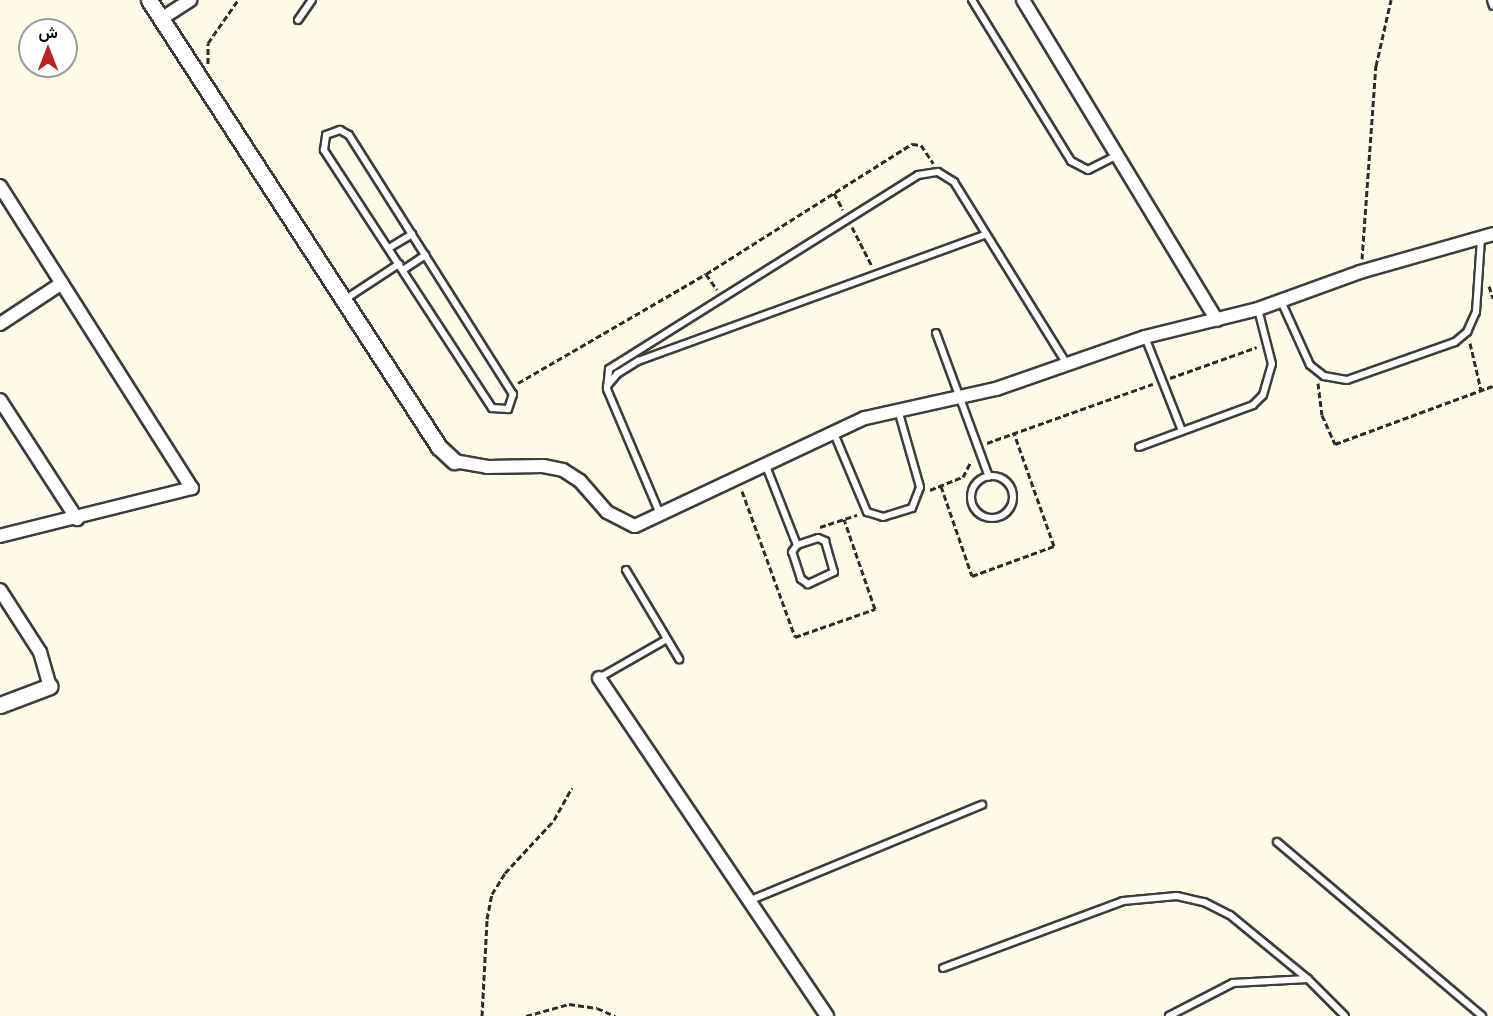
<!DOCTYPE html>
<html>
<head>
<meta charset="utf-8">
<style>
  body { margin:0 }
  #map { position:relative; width:1493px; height:1016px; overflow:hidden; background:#fffbe7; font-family:"Noto Serif",Vazirmatn,serif }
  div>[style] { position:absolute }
  .path>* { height:3px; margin-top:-1.5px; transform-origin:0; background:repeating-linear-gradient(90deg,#2c2c2c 0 6px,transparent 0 9px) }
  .roads { filter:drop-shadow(2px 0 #3d3d3d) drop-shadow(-2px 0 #3d3d3d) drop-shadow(0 2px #3d3d3d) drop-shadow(0 -2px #3d3d3d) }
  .service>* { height:6px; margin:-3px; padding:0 3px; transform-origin:3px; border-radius:3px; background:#fff }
  .service>.ring { margin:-3px; padding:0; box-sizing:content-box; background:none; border:6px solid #fff; border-radius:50% }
  .minor>* { height:12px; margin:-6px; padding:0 6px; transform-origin:6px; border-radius:6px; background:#fff }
  .tertiary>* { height:15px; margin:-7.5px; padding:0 7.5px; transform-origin:7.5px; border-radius:7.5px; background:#fff }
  span { translate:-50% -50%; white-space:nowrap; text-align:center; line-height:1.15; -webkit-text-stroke:6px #fff; paint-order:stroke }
  .north { position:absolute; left:18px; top:18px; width:60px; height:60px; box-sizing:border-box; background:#fff; border:2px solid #9d9d9d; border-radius:50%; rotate:0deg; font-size:16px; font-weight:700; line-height:24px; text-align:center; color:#0a0a0a }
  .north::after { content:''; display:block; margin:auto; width:21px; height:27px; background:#ba2122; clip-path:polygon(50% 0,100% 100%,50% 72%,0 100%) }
</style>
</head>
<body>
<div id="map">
  <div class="path">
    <div style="left:208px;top:64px;width:21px;rotate:-90deg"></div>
    <div style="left:208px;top:43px;width:52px;rotate:-55.1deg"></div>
    <div style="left:834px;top:193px;width:19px;rotate:62deg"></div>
    <div style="left:852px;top:227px;width:44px;rotate:62.9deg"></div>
    <div style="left:1362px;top:259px;width:194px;rotate:-85.9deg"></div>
    <div style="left:1376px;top:66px;width:68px;rotate:-77.2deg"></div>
    <div style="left:706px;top:274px;width:19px;rotate:55deg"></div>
    <div style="left:1489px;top:286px;width:13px;rotate:72deg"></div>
    <div style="left:1470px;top:343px;width:48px;rotate:76.8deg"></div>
    <div style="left:1170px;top:378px;width:92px;rotate:-19.6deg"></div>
    <div style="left:518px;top:383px;width:217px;rotate:-30.1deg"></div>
    <div style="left:706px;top:274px;width:244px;rotate:-32.3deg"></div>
    <div style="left:912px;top:144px;width:9px;rotate:6deg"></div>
    <div style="left:921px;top:145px;width:22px;rotate:56deg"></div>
    <div style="left:1318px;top:383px;width:32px;rotate:83deg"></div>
    <div style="left:1322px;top:415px;width:32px;rotate:66deg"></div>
    <div style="left:1335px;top:444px;width:168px;rotate:-20.2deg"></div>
    <div style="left:987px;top:443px;width:176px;rotate:-19.6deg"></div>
    <div style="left:941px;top:486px;width:95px;rotate:71deg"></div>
    <div style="left:972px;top:576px;width:87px;rotate:-20.1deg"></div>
    <div style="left:1054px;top:546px;width:120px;rotate:-109.5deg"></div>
    <div style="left:930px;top:490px;width:35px;rotate:-22deg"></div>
    <div style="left:963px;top:477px;width:18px;rotate:-63deg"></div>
    <div style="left:742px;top:491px;width:155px;rotate:70deg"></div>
    <div style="left:795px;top:637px;width:85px;rotate:-19.3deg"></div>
    <div style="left:875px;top:609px;width:95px;rotate:-109deg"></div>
    <div style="left:820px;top:527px;width:39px;rotate:-18deg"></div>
    <div style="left:482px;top:1016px;width:97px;rotate:-87deg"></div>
    <div style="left:487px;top:919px;width:25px;rotate:-79deg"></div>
    <div style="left:492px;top:894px;width:25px;rotate:-58deg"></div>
    <div style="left:505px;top:873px;width:72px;rotate:-47.2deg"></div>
    <div style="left:554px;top:820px;width:37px;rotate:-61deg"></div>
    <div style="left:526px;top:1016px;width:45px;rotate:-15.6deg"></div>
    <div style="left:569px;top:1004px;width:28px;rotate:8deg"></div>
    <div style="left:597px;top:1008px;width:20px;rotate:24deg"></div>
  </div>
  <div class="roads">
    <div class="service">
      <div style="left:972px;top:0;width:189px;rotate:58.4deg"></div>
      <div style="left:1071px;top:161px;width:19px;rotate:28deg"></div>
      <div style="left:1088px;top:170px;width:34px;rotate:-27deg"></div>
      <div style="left:1491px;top:0;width:6px;rotate:72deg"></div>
      <div style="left:298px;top:20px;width:24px;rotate:-55deg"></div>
      <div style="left:340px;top:130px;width:10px;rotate:29deg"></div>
      <div style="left:349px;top:135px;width:307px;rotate:57.7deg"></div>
      <div style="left:513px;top:394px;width:16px;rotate:108deg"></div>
      <div style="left:508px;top:409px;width:16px;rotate:-176deg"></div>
      <div style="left:492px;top:408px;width:308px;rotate:-123.1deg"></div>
      <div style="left:324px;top:150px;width:15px;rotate:-82deg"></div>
      <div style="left:326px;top:135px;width:15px;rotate:-20deg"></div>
      <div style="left:389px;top:248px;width:27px;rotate:-31deg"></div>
      <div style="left:403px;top:270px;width:27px;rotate:-34deg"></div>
      <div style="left:344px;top:300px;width:66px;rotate:-33.2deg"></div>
      <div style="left:1281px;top:301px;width:70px;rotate:65.6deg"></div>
      <div style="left:1310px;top:365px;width:18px;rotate:38deg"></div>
      <div style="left:1324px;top:376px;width:23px;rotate:10deg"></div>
      <div style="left:1347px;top:380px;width:114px;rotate:-19.4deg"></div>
      <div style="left:1455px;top:342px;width:16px;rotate:-40deg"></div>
      <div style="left:1467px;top:332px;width:22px;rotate:-66deg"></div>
      <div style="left:1476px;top:312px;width:74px;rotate:-86.1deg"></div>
      <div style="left:936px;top:333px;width:153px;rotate:69.8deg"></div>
      <div style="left:1145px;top:337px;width:101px;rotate:68.5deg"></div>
      <div style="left:607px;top:386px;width:16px;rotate:-50deg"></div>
      <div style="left:617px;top:374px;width:25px;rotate:-32deg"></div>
      <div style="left:638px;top:361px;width:370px;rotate:-20deg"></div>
      <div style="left:833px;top:431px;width:88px;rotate:67.2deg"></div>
      <div style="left:867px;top:512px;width:17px;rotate:17deg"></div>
      <div style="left:883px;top:517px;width:30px;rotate:-17deg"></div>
      <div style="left:912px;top:508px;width:22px;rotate:-69deg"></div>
      <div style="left:920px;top:487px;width:80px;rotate:-105.9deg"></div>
      <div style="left:1139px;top:447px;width:121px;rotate:-20.2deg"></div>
      <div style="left:1253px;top:405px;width:14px;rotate:-45deg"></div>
      <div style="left:1263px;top:395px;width:32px;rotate:-74deg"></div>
      <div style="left:1272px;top:364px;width:57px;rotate:-104.3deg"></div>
      <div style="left:766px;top:466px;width:85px;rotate:68.6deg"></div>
      <div class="ring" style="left:971px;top:476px;width:36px;height:36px"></div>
      <div style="left:660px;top:514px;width:136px;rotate:-113deg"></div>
      <div style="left:607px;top:389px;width:20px;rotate:-84deg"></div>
      <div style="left:609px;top:369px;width:365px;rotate:-32.1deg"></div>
      <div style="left:918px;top:175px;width:20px;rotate:-9deg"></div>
      <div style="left:938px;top:172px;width:19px;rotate:32deg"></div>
      <div style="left:954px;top:182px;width:214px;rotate:58.2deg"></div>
      <div style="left:818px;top:538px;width:8px;rotate:23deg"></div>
      <div style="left:825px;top:541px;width:32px;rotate:74deg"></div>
      <div style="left:834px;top:572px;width:29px;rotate:155deg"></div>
      <div style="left:808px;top:584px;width:9px;rotate:-144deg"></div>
      <div style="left:801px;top:579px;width:28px;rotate:-108deg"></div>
      <div style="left:792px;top:552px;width:9px;rotate:-54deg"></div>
      <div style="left:797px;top:545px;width:22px;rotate:-18deg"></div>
      <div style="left:626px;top:570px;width:104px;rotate:59.2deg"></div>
      <div style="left:599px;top:678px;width:78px;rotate:-29.8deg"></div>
      <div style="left:1277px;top:842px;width:269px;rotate:40.3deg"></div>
      <div style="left:751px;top:900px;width:250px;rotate:-22.4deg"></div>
      <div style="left:943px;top:968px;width:192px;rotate:-20.4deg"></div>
      <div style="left:1123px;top:901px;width:54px;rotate:-5.3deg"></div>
      <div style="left:1177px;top:896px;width:28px;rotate:13deg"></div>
      <div style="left:1204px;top:902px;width:29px;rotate:27deg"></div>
      <div style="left:1230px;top:915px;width:101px;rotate:39.4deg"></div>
      <div style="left:1308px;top:979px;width:52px;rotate:45deg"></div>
      <div style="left:1169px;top:1016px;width:72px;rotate:-27.3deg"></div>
      <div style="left:1233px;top:983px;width:75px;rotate:-3.1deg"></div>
    </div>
    <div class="minor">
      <div style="left:1023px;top:0;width:374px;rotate:58.8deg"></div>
      <div style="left:161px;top:19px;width:35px;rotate:-33deg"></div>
      <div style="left:0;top:186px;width:358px;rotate:57.6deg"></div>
      <div style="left:192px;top:488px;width:198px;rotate:166deg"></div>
      <div style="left:0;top:324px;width:74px;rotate:-33.5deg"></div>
      <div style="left:0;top:400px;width:142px;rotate:57.1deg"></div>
      <div style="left:454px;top:461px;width:34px;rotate:10deg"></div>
      <div style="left:487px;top:467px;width:56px;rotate:-1deg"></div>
      <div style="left:543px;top:466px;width:20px;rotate:11deg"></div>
      <div style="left:563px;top:470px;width:20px;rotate:33deg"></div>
      <div style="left:580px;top:481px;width:41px;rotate:48.9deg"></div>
      <div style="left:607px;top:512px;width:31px;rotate:27deg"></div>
      <div style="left:635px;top:526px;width:254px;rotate:-25.2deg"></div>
      <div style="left:865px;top:418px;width:134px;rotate:-12.5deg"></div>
      <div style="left:996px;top:389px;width:158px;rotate:-19.2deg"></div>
      <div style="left:1145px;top:337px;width:116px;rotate:-13.9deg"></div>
      <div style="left:1258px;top:309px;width:109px;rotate:-19.9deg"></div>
      <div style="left:1360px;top:272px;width:138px;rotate:-15.9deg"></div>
      <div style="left:0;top:590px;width:74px;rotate:57.2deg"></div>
      <div style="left:40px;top:652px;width:35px;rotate:74deg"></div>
      <div style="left:599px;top:678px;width:408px;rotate:56deg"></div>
    </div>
    <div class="tertiary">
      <div style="left:149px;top:0;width:533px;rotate:57.03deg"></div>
      <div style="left:439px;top:447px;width:21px;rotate:43deg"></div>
      <div style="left:0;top:705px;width:53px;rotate:-20.8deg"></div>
    </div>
  </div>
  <div class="north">ش</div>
</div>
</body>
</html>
